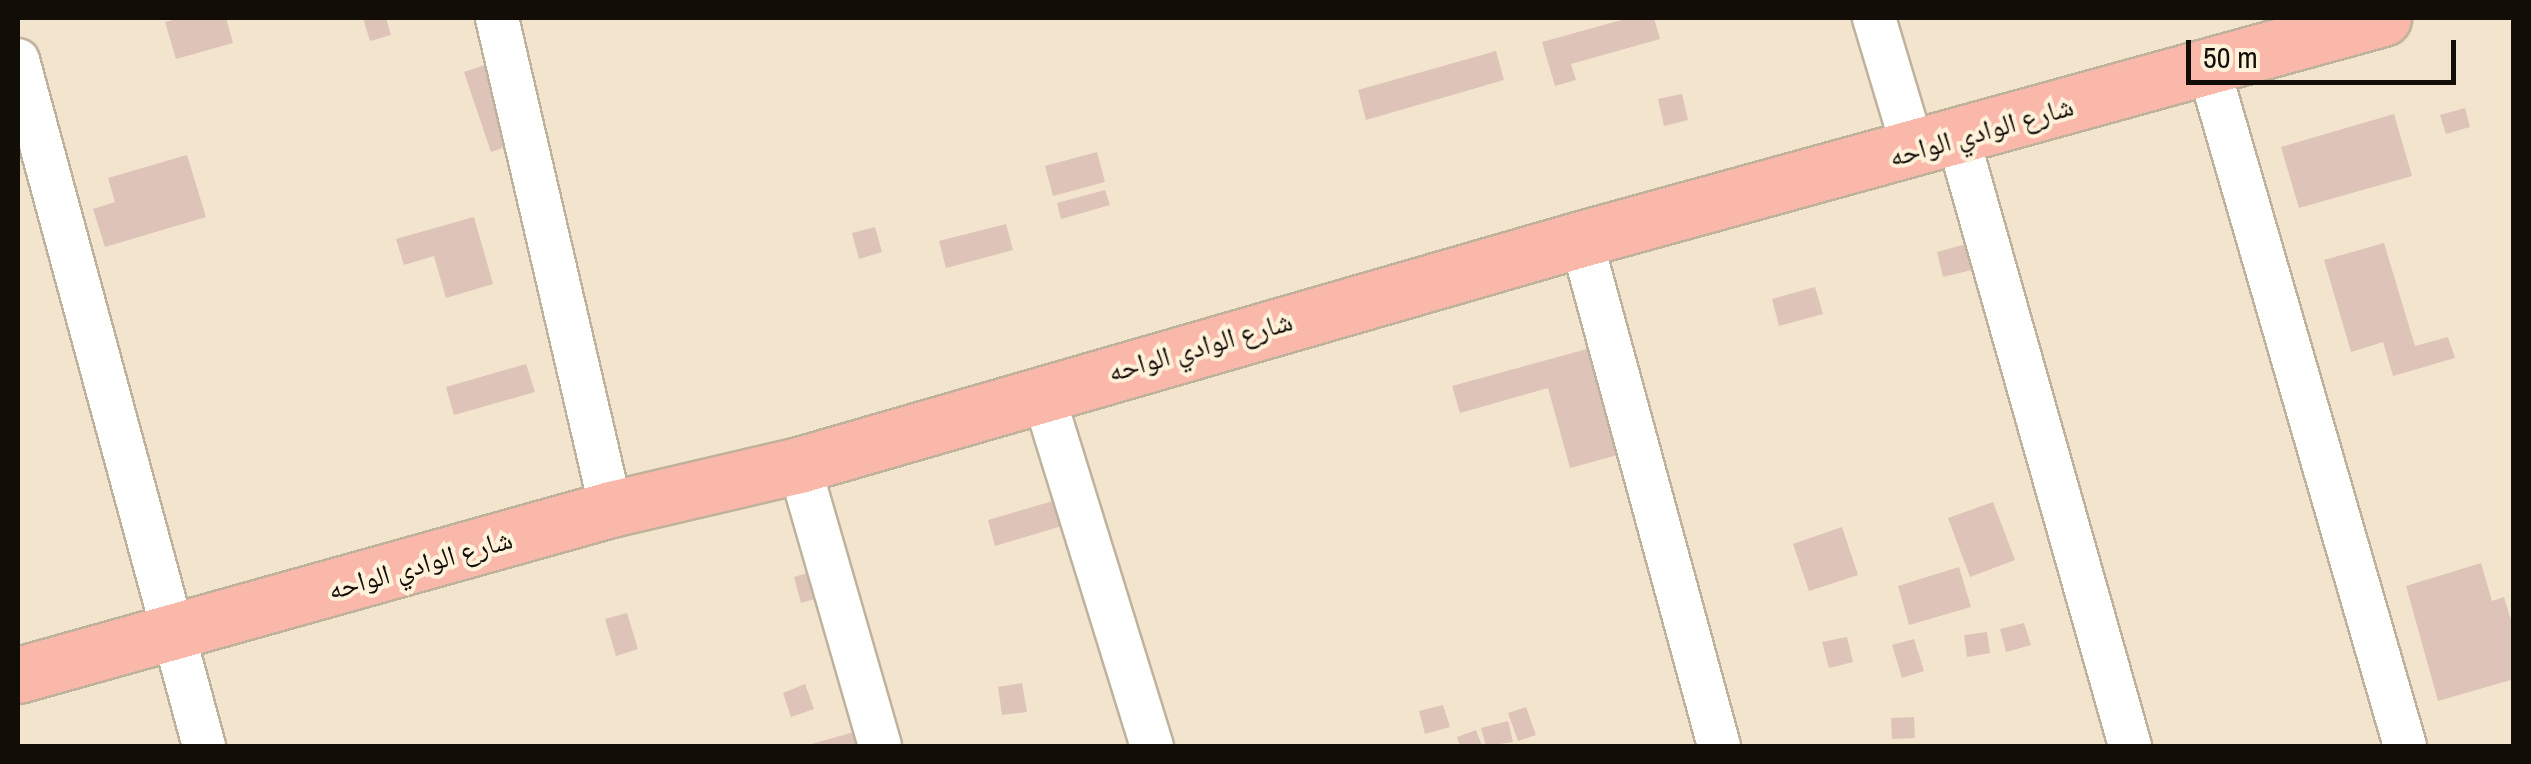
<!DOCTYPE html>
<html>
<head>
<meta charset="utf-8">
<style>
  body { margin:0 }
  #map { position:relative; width:2531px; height:764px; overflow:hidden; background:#f2e4cd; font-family:"Archivo Narrow","Noto Naskh Arabic",sans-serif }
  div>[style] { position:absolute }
  .building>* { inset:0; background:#dec3b9 }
  .roads { filter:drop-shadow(2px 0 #bfb29c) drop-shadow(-2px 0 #bfb29c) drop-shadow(0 2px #bfb29c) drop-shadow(0 -2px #bfb29c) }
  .minor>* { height:42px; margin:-21px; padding:0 21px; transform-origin:21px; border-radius:21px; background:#fff }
  .major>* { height:55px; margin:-27.5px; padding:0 27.5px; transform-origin:27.5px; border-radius:27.5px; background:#fab8aa }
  span { translate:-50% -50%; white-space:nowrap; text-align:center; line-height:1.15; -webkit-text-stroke:8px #fff1da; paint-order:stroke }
  .street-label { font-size:28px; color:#120d06 }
  .frame { position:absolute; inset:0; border:20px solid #120d06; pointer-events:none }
  .scale { position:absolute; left:2186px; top:40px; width:270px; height:45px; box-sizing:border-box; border:5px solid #120d06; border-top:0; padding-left:12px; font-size:30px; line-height:35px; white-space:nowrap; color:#120d06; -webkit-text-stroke:8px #fff1da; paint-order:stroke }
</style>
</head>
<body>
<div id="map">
  <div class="building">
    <div style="clip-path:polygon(180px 18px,226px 18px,233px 43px,176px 59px,165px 22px)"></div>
    <div style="clip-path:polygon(363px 18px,386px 18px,391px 35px,370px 41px)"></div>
    <div style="clip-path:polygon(1629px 18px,1654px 18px,1660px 39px,1571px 64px,1576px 80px,1555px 86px,1542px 42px)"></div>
    <div style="clip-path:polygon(1496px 51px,1504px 80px,1366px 120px,1358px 90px)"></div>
    <div style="clip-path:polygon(514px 55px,545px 133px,491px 152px,464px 72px)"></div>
    <div style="clip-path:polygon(1682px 94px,1688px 120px,1664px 126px,1658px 99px)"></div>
    <div style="clip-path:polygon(2465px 108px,2470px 127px,2446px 134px,2440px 115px)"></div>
    <div style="clip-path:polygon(2394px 114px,2412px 176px,2299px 208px,2281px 147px)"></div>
    <div style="clip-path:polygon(1097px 152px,1105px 182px,1053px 196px,1045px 166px)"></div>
    <div style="clip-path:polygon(187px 155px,206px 217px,105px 247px,93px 209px,115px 202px,108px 178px)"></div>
    <div style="clip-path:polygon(1105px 190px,1110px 205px,1061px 219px,1057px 203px)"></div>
    <div style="clip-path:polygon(474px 217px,493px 284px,446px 298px,434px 256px,404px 265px,396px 239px)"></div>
    <div style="clip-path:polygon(1006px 224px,1013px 250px,946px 268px,939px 241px)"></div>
    <div style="clip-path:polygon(875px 227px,882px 252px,859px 259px,852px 233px)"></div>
    <div style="clip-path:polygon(1970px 243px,1976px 269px,1943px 277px,1937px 252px)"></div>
    <div style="clip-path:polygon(2384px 243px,2415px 346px,2448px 337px,2455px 358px,2393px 376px,2383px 342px,2351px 352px,2324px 260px)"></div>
    <div style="clip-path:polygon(1815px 287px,1823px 314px,1779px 326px,1772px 299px)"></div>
    <div style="clip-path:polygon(1605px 344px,1636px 450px,1570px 468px,1548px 388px,1460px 413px,1452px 386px)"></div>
    <div style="clip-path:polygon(526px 364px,535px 392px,454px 415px,446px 387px)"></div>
    <div style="clip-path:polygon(1077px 494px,1085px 519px,995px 546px,988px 520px)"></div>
    <div style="clip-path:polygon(1993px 502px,2015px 560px,1970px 577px,1948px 518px)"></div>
    <div style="clip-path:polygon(1842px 527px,1858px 575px,1809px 591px,1793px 544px)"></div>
    <div style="clip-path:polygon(2481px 563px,2492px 601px,2504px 597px,2514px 630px,2514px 679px,2438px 701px,2406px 586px)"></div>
    <div style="clip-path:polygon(1959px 567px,1971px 607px,1909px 625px,1898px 586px)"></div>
    <div style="clip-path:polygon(817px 570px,825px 596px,801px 603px,794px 577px)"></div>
    <div style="clip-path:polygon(627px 613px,638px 649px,616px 656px,605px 619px)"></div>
    <div style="clip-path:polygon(2024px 623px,2031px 645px,2006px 652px,2000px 629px)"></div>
    <div style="clip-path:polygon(1987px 632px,1990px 653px,1967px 657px,1964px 635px)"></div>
    <div style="clip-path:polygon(1847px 637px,1853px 662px,1829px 668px,1822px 642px)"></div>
    <div style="clip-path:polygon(1914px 639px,1924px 671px,1902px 678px,1892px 645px)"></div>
    <div style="clip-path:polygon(1022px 683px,1027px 712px,1002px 715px,998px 687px)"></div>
    <div style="clip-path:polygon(805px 684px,814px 709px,791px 717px,783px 693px)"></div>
    <div style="clip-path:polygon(1443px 705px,1450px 727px,1425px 734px,1419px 711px)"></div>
    <div style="clip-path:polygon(1526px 707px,1536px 735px,1518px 741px,1508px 713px)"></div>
    <div style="clip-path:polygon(1914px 717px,1915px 738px,1892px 739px,1891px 718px)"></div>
    <div style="clip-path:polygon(1508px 721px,1513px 742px,1486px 746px,1481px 728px)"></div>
    <div style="clip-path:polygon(865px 729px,870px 746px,808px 746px,808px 745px)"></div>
    <div style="clip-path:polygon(1476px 730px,1482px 746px,1460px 746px,1457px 737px)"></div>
  </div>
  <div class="roads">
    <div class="minor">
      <div style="left:497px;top:18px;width:504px;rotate:76.93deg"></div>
      <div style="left:1874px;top:18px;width:139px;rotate:73.3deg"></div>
      <div style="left:18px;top:60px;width:711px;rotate:74.83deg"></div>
      <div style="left:2208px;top:66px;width:708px;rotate:73.84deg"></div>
      <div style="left:1958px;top:138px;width:632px;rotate:74.2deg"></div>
      <div style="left:1581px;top:239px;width:525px;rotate:74.77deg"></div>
      <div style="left:1042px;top:391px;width:372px;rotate:72.8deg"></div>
      <div style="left:799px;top:465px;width:292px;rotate:73.9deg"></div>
    </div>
    <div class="major">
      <div style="left:18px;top:675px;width:616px;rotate:-15.64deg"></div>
      <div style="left:611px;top:509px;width:193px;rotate:-13.2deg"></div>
      <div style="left:799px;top:465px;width:814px;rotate:-16.12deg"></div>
      <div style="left:1581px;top:239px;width:832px;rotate:-15.41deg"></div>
    </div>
  </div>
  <div class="street-label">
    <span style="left:1981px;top:131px;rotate:-16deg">شارع الوادي الواحه</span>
    <span style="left:1200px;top:346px;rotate:-16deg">شارع الوادي الواحه</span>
    <span style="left:420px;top:564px;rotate:-16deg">شارع الوادي الواحه</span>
  </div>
  <div class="frame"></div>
  <div class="scale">50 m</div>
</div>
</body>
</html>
